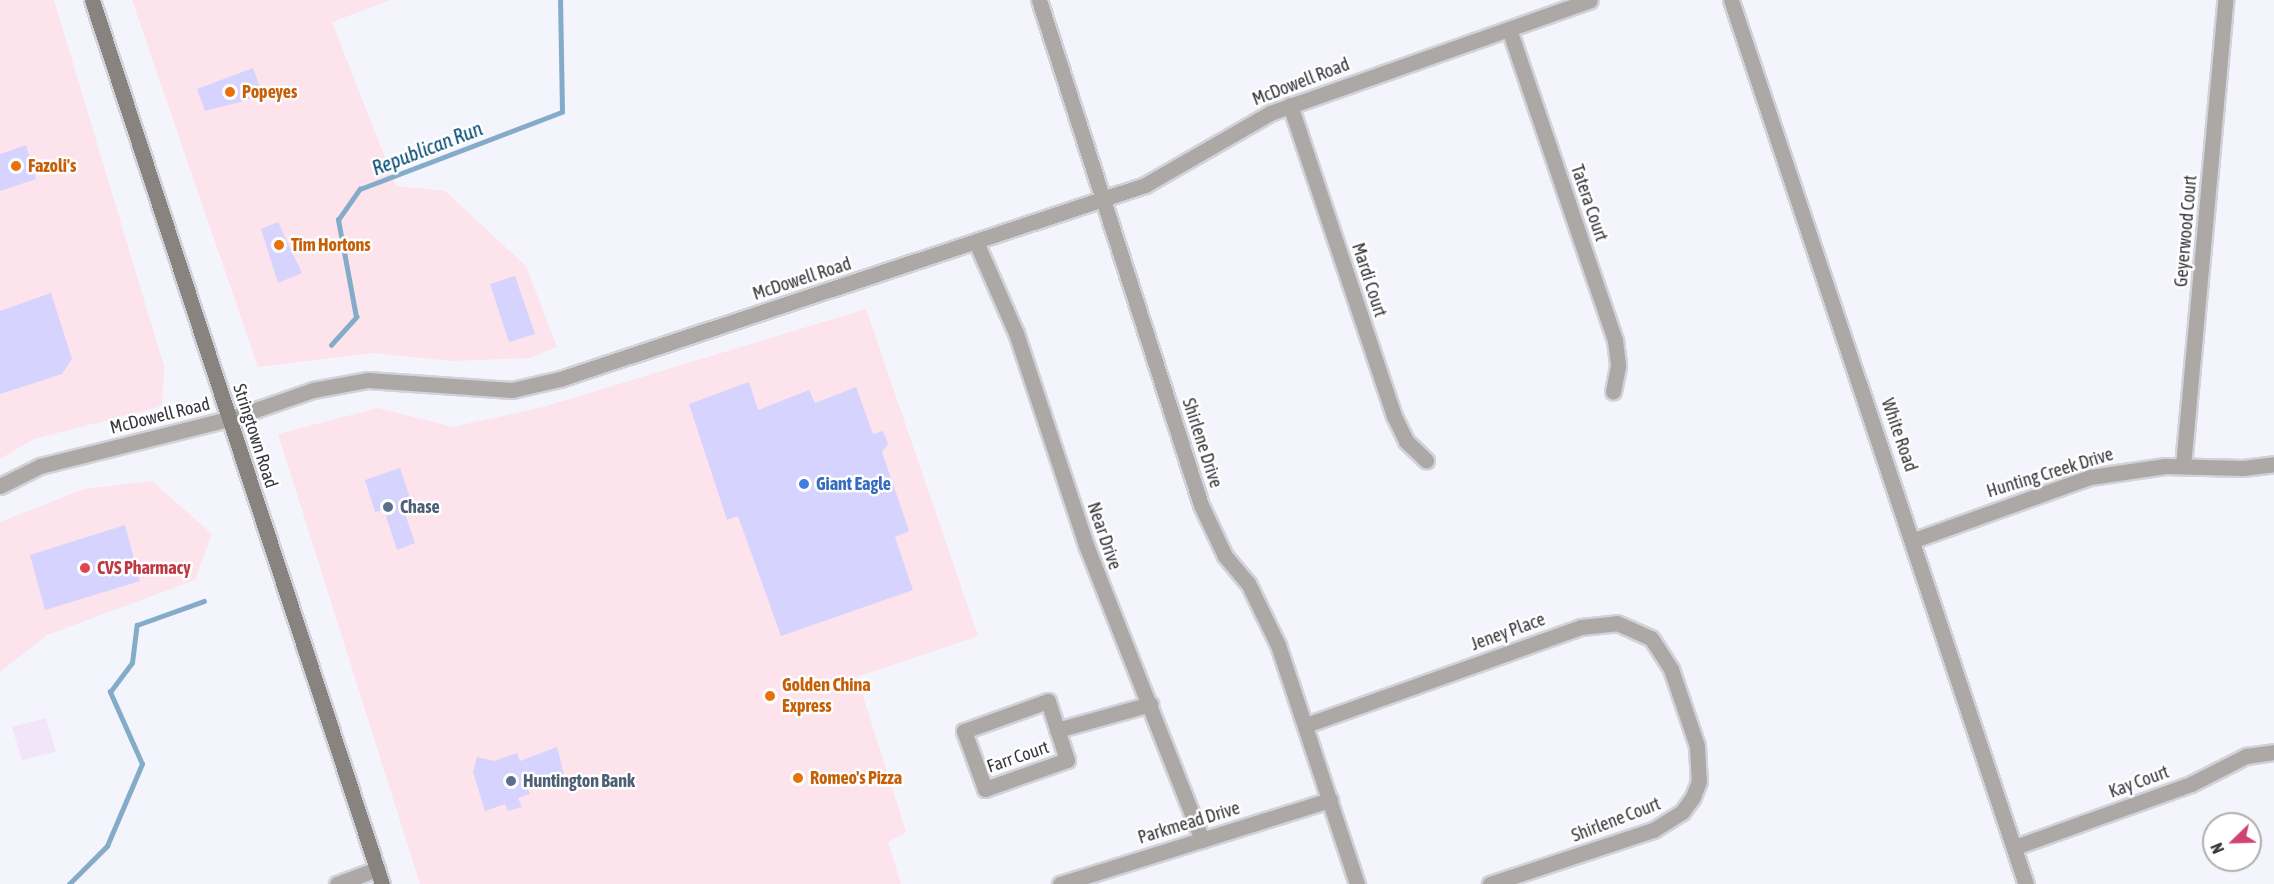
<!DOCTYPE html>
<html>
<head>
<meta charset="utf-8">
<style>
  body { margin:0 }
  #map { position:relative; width:2274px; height:884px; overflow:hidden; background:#f4f4fd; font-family:"Asap Condensed",sans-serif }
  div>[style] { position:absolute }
  .commercial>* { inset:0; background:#fde3eb }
  .industrial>* { inset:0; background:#f3e5f9 }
  .stream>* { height:4.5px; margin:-2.25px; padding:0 2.25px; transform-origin:2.25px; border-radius:2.25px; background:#84acc9 }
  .building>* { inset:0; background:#d6d3ff }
  .roads { filter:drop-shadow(2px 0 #d2d2da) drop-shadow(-2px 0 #d2d2da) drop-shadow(0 2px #d2d2da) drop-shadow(0 -2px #d2d2da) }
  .minor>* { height:15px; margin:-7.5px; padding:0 7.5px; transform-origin:7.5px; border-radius:7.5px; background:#aba8a5 }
  .tertiary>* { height:15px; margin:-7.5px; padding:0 7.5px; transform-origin:7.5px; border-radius:7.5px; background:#aba8a5 }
  .secondary>* { height:15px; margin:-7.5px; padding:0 7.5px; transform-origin:7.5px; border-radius:7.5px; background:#88837f }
  .dots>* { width:16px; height:16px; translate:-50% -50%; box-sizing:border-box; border:3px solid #fff; border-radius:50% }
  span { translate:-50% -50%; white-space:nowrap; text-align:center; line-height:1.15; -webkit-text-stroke:5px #fff; paint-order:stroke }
  .street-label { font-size:18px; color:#37363a }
  .food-label { font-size:18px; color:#c56008; font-weight:700 }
  .left { translate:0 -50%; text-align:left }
  .shop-label { font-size:18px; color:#366cbe; font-weight:700 }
  .service-label { font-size:18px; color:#4e5e75; font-weight:700 }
  .health-label { font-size:18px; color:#be3a42; font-weight:700 }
  .water-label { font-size:20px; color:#014a71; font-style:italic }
  .north { position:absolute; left:2202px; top:812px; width:60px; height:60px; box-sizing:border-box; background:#fff; border:2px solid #afafb0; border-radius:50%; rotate:247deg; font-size:16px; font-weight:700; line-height:24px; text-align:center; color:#37363a }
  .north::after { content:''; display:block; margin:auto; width:21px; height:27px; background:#d04372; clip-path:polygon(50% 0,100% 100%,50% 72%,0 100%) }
</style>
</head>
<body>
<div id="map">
  <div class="commercial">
    <div style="clip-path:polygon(0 0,54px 0,164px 366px,162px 406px,34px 439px,0 459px)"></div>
    <div style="clip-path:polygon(132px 0,391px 0,332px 22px,396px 186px,445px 191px,526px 266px,557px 347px,530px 358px,451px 361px,372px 353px,258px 367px)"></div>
    <div style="clip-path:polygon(866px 309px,978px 636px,857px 677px,906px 832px,888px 842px,901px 884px,420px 884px,278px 434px,378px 408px,453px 427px,543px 407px)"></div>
    <div style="clip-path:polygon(152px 481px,212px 534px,195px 580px,47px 635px,0 672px,0 522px,84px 489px)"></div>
  </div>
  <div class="industrial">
    <div style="clip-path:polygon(46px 718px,56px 752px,22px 760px,12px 727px)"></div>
  </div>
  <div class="stream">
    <div style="left:331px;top:345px;width:38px;rotate:-48deg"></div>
    <div style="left:356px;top:317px;width:99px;rotate:-100.5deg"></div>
    <div style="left:338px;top:220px;width:38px;rotate:-55deg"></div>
    <div style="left:360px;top:189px;width:216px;rotate:-20.9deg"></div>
    <div style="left:562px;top:112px;width:112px;rotate:-91deg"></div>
    <div style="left:69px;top:884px;width:54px;rotate:-45deg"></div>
    <div style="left:107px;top:846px;width:89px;rotate:-66.9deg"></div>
    <div style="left:142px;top:764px;width:79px;rotate:-114deg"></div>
    <div style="left:110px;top:692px;width:36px;rotate:-53deg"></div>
    <div style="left:132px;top:663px;width:38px;rotate:-83deg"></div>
    <div style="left:137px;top:625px;width:71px;rotate:-19.7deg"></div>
  </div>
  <div class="building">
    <div style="clip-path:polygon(253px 68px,263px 96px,205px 111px,197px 89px)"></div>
    <div style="clip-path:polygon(26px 145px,36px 179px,0 191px,0 154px)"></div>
    <div style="clip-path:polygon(278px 222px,302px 273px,278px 283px,261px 229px)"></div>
    <div style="clip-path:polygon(515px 276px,535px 334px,509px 342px,490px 284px)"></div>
    <div style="clip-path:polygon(51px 293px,72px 359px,62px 374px,0 394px,0 311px)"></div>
    <div style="clip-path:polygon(749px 382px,758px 410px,809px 390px,815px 403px,856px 387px,873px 434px,883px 431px,888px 444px,882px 452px,909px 531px,895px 537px,913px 590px,781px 636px,738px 516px,727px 520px,689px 404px)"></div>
    <div style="clip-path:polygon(400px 468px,411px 501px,402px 505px,415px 543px,397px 550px,384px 510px,375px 512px,365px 480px)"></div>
    <div style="clip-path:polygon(125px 525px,140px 581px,45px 610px,30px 555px)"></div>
    <div style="clip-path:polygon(557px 747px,564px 775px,527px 787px,530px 794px,518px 798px,522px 807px,508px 811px,505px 804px,485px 811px,473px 772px,477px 757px,494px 761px,517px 753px,520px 761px)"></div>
  </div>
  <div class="roads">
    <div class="minor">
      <div style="left:1039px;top:0;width:530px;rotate:72.21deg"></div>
      <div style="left:1201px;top:505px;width:56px;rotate:64.8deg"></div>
      <div style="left:1225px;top:556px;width:35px;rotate:50deg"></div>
      <div style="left:1248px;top:583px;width:69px;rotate:64.2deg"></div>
      <div style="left:1278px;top:645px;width:252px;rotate:71.7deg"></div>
      <div style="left:1509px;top:29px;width:329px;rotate:71.2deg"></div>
      <div style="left:1615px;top:340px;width:26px;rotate:83deg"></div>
      <div style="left:1618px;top:366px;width:26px;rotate:101deg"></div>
      <div style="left:1290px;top:105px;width:328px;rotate:71.5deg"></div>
      <div style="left:1394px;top:416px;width:28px;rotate:64deg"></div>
      <div style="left:1406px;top:441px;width:28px;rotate:44deg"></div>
      <div style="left:976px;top:242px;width:99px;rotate:66.3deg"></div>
      <div style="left:1016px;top:333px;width:223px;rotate:71.7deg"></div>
      <div style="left:1086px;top:545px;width:317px;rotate:68.5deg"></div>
      <div style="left:2183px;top:466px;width:468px;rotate:-84.8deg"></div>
      <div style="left:0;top:486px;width:45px;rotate:-26.6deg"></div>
      <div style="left:40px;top:466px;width:195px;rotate:-14deg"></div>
      <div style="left:1914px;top:540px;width:187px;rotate:-19.7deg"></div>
      <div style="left:2090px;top:477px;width:76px;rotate:-8.3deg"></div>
      <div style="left:2165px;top:466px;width:78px;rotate:1.5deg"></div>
      <div style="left:2243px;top:468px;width:31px;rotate:-7deg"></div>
      <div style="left:1048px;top:701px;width:62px;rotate:72.1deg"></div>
      <div style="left:1067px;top:760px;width:87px;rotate:160.5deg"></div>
      <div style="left:985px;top:789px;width:62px;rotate:-109.9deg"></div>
      <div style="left:964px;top:731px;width:89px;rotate:-19.7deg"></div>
      <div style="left:1306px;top:725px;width:292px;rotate:-19.6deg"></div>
      <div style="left:1581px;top:627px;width:36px;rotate:-6deg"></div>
      <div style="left:1617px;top:623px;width:37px;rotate:24deg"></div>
      <div style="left:1651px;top:638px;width:37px;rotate:57deg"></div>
      <div style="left:1671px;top:669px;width:81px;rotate:71.3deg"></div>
      <div style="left:1697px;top:746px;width:35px;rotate:87deg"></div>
      <div style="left:1699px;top:781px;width:17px;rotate:111deg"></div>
      <div style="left:1693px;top:797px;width:19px;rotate:126deg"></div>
      <div style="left:1682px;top:812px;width:34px;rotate:148deg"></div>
      <div style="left:1653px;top:830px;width:172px;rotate:161.7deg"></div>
      <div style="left:1057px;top:730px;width:97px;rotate:-15.6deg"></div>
      <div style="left:2015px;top:847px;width:187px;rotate:-19.7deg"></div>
      <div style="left:2191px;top:784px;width:62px;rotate:-27deg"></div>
      <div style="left:2246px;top:756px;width:28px;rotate:-8deg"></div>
      <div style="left:337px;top:884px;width:43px;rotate:-20.6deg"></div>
      <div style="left:1060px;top:884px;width:283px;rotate:-17.3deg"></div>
    </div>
    <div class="tertiary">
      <div style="left:1731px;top:0;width:932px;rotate:71.55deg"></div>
      <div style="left:229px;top:419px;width:89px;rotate:-19deg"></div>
      <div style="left:313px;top:390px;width:56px;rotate:-10.3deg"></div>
      <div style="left:368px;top:380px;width:144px;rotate:4deg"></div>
      <div style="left:512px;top:390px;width:49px;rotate:-12.9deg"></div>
      <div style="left:560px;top:379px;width:616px;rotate:-18.35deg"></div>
      <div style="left:1145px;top:185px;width:144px;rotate:-29.9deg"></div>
      <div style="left:1270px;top:113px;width:339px;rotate:-19.4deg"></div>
    </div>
    <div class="secondary">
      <div style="left:92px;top:0;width:930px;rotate:71.84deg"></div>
    </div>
  </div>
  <div class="dots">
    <div style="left:230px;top:92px;background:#e8710a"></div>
    <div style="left:16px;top:166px;background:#e8710a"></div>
    <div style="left:279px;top:245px;background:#e8710a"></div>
    <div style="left:804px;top:484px;background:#3f7fe0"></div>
    <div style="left:388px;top:507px;background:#5c6f8a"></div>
    <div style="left:85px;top:568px;background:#e0444e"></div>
    <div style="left:770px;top:696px;background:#e8710a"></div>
    <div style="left:798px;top:778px;background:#e8710a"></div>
    <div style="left:511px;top:781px;background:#5c6f8a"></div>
  </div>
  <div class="street-label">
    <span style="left:1301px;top:82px;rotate:-21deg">McDowell Road</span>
    <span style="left:1589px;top:203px;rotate:71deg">Tatera Court</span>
    <span style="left:2186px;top:231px;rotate:-85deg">Geyerwood Court</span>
    <span style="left:802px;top:279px;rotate:-18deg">McDowell Road</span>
    <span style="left:1369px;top:280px;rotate:72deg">Mardi Court</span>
    <span style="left:160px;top:416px;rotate:-14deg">McDowell Road</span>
    <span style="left:1899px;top:435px;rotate:71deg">White Road</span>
    <span style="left:255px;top:436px;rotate:72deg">Stringtown Road</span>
    <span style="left:1202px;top:443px;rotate:72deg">Shirlene Drive</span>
    <span style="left:2050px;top:473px;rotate:-17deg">Hunting Creek Drive</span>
    <span style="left:1104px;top:536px;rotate:71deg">Near Drive</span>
    <span style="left:1508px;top:632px;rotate:-20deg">Jeney Place</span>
    <span style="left:1018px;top:757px;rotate:-19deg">Farr Court</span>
    <span style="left:2139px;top:782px;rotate:-20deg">Kay Court</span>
    <span style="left:1616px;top:820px;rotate:-21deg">Shirlene Court</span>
    <span style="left:1189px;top:823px;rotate:-17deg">Parkmead Drive</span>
  </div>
  <div class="food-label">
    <span class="left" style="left:242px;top:92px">Popeyes</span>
    <span class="left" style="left:28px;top:166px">Fazoli's</span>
    <span class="left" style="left:291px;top:245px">Tim Hortons</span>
    <span class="left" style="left:782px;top:696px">Golden China<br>Express</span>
    <span class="left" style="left:810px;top:778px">Romeo's Pizza</span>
  </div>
  <div class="shop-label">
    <span class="left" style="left:816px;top:484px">Giant Eagle</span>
  </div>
  <div class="service-label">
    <span class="left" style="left:400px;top:507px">Chase</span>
    <span class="left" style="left:523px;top:781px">Huntington Bank</span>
  </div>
  <div class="health-label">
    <span class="left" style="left:97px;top:568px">CVS Pharmacy</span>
  </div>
  <div class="water-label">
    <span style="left:427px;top:148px;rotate:-21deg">Republican Run</span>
  </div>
  <div class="north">N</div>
</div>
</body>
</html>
